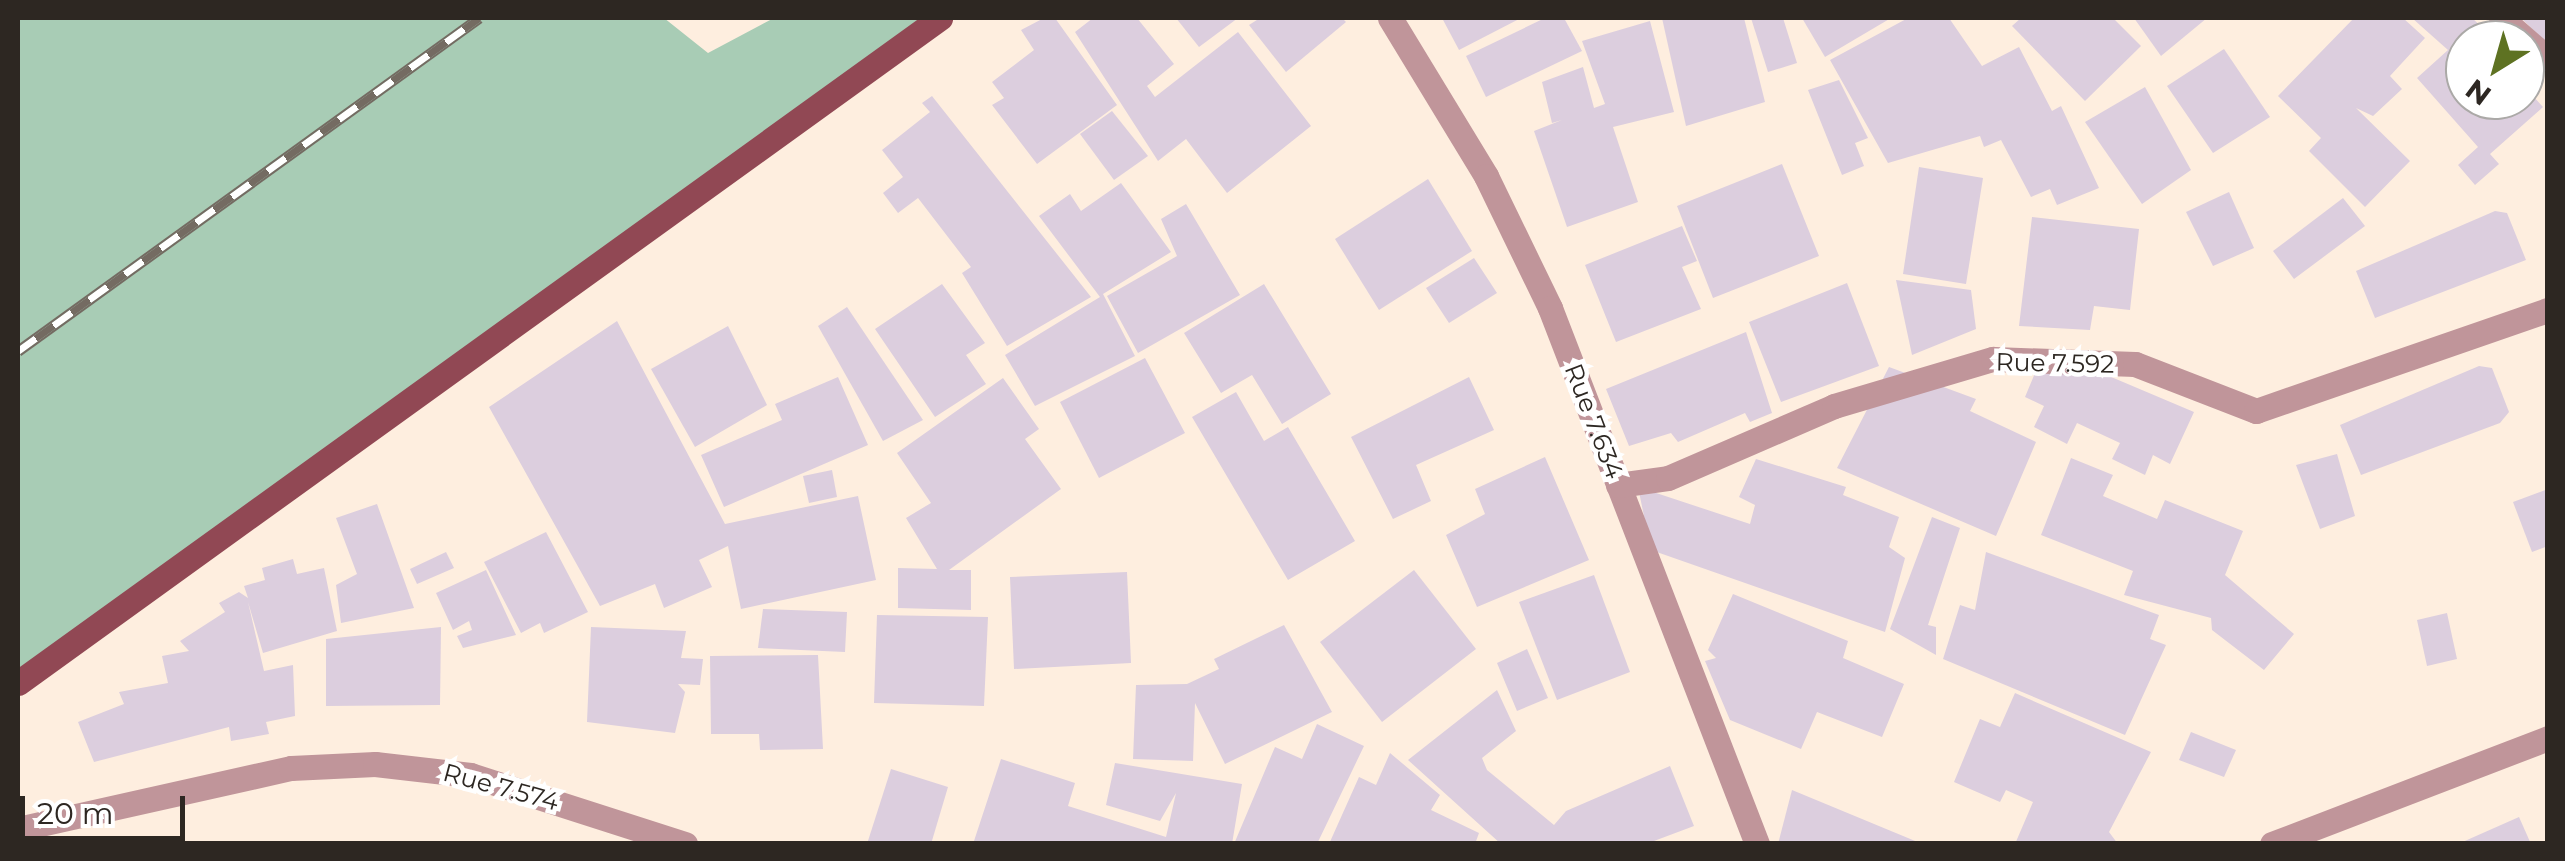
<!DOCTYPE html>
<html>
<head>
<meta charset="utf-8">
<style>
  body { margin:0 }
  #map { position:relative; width:2565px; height:861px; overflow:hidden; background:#feeedf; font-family:Montserrat,sans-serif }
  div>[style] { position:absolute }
  .green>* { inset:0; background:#a8ccb5 }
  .building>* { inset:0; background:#dccede }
  .street>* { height:25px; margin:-12.5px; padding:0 12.5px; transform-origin:12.5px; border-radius:12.5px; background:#c0959a }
  .primary>* { height:25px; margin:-12.5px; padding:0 12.5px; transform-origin:12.5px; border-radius:12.5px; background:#914854 }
  .rail>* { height:11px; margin-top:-5.5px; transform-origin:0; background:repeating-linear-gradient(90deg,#fff 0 22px,#746b62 0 44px); box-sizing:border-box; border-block:2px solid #746b62 }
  span { translate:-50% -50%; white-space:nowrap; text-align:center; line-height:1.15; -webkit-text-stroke:9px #fff; paint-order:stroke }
  .street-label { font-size:25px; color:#2d2722 }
  .frame { position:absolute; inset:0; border:20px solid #2d2722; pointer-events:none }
  .north { position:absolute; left:2445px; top:20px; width:100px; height:100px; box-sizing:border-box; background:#fff; border:2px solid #aba9a7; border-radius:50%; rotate:217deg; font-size:28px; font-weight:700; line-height:40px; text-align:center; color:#2d2722 }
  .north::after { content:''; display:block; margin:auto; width:35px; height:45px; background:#5e7222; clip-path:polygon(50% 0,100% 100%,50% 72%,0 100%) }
  .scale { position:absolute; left:20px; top:796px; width:165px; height:45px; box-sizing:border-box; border:5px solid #2d2722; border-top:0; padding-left:12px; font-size:30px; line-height:35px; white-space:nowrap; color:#2d2722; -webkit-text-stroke:8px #fff; paint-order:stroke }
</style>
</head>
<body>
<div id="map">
  <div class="green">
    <div style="clip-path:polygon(18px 18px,664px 18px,708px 53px,774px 18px,940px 18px,18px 683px)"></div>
  </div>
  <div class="building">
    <div style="clip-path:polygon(1044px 18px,1055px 18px,1117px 105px,1037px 164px,992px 105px,1004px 98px,992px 82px,1034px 50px,1021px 30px)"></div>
    <div style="clip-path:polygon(1093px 18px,1137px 18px,1174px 64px,1147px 86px,1155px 97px,1238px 32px,1311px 126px,1227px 193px,1186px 139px,1158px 161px,1075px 32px)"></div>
    <div style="clip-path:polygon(1176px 18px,1238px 18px,1199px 47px)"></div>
    <div style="clip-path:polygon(1260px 18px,1342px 18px,1346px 22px,1286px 72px,1249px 25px)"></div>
    <div style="clip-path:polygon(1442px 18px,1521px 18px,1459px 50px)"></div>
    <div style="clip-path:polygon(1545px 18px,1564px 18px,1582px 51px,1486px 97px,1466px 56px)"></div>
    <div style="clip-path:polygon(1662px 18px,1744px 18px,1765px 102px,1686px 126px)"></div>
    <div style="clip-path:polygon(1751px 18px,1783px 18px,1797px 63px,1768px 72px)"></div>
    <div style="clip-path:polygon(1802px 18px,1891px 18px,1825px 57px)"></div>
    <div style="clip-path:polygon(1908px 18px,1949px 18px,1982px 66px,2019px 47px,2052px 111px,2061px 106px,2099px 188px,2057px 205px,2050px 189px,2031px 197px,2001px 140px,1984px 147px,1980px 136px,1888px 163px,1830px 60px)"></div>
    <div style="clip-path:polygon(2021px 18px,2113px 18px,2141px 46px,2085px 101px,2012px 26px)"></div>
    <div style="clip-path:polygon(2134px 18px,2207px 18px,2161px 56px)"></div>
    <div style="clip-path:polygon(2354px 18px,2403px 18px,2425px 38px,2390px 76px,2402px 89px,2373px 116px,2356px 108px,2410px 161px,2365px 207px,2309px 151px,2321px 138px,2278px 96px)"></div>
    <div style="clip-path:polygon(2412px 18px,2472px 18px,2483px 28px,2484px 40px,2465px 40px,2465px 100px,2525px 100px,2525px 87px,2543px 107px,2490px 154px,2499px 164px,2475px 185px,2458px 165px,2478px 147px,2417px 78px,2448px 50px)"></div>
    <div style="clip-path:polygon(2521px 18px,2548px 18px,2548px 44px)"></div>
    <div style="clip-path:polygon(1650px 21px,1674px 112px,1613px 127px,1638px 202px,1567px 227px,1534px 131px,1562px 120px,1552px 123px,1542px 82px,1583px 67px,1594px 108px,1605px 104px,1582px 41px)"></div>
    <div style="clip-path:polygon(2224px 49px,2270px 117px,2213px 153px,2167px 86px)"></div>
    <div style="clip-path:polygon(1839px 80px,1868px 138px,1855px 143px,1864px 166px,1842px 175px,1808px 90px)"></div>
    <div style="clip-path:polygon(2145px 87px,2191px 170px,2142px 204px,2085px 122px)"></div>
    <div style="clip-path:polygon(932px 96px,1091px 297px,1007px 346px,962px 273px,971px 267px,918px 198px,898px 213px,883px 193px,903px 177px,882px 150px,930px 112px,922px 103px)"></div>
    <div style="clip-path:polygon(1112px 111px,1148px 156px,1114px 180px,1080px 134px)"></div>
    <div style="clip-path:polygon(1782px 164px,1819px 256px,1713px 298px,1677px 206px)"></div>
    <div style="clip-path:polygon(1919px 167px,1983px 178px,1966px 284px,1903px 274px)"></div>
    <div style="clip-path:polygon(1428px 179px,1472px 251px,1379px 310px,1335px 239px)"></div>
    <div style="clip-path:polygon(1121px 183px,1171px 252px,1103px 294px,1135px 356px,1035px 406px,1005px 355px,1100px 297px,1039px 216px,1070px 194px,1081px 211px)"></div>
    <div style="clip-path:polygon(2229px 192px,2254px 248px,2213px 266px,2186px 212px)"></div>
    <div style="clip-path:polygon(2343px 198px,2365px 226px,2294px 279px,2273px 251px)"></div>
    <div style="clip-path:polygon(1186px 204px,1240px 295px,1138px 353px,1107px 296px,1177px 256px,1161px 219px)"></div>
    <div style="clip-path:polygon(2495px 211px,2507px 213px,2526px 260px,2375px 318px,2356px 271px)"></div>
    <div style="clip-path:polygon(2032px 217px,2139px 229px,2130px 310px,2094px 306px,2090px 330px,2019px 326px)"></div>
    <div style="clip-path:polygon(1682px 226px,1697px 261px,1682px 267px,1701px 309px,1616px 342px,1585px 265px)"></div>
    <div style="clip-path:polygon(1474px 258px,1497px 293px,1449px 323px,1426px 288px)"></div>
    <div style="clip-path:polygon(1896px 280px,1971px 290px,1976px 329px,1912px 355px)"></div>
    <div style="clip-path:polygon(1847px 283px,1879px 366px,1781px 402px,1749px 322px)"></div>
    <div style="clip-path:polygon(942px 284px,985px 343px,966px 355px,986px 384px,935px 417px,875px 329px)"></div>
    <div style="clip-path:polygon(1264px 284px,1331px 394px,1282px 424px,1252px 375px,1221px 393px,1184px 333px)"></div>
    <div style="clip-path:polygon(847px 307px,923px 420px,883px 441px,818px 326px)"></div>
    <div style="clip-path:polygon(617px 321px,725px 524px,858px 496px,876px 580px,741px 609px,728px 546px,699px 560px,712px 587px,664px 608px,655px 584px,600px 606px,489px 407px)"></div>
    <div style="clip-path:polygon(728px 326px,767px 405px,695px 447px,651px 369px)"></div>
    <div style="clip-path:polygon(1746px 332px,1772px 413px,1750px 422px,1745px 413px,1678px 442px,1671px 433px,1629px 446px,1606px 389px)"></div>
    <div style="clip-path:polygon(2045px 349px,2194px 412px,2170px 464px,2153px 455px,2145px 475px,2112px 459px,2120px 443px,2077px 423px,2067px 444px,2034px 427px,2044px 406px,2025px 397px)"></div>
    <div style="clip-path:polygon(1145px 358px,1185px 433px,1099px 478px,1060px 402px)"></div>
    <div style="clip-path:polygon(2479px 366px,2492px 368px,2509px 412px,2500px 423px,2361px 475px,2340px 425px)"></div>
    <div style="clip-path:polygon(1889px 367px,1976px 399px,1970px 411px,2036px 442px,1996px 536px,1837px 468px)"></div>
    <div style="clip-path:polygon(838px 377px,868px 445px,724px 507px,701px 455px,782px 420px,775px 404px)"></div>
    <div style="clip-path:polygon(1469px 377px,1494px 430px,1416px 465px,1431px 501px,1393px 519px,1351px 437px)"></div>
    <div style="clip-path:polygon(1003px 378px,1039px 429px,1025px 439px,1061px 489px,949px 570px,971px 570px,971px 610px,898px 608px,898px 568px,937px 569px,906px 518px,931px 503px,897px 453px)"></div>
    <div style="clip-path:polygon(1236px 392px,1264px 441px,1288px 427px,1355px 541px,1288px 580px,1192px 417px)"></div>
    <div style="clip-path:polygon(2337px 454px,2355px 516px,2320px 529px,2296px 465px)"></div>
    <div style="clip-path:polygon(1545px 457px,1589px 560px,1477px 607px,1446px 535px,1485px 514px,1475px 489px)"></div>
    <div style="clip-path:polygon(2071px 458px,2113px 475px,2103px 496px,2157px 519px,2165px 500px,2243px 531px,2225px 575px,2294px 634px,2264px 670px,2212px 630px,2211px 618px,2124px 595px,2133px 571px,2041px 535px)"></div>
    <div style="clip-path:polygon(1756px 459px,1846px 487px,1843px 495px,1899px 517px,1889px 547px,1905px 558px,1885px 632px,1651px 550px,1638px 487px,1750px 524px,1755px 505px,1739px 497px)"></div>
    <div style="clip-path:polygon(832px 470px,837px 497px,809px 503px,803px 476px)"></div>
    <div style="clip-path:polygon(2548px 489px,2548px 546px,2532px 552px,2513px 502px)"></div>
    <div style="clip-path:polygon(377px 504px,414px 608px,341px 623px,336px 585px,357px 574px,336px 518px)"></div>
    <div style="clip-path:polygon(1932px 517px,1960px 528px,1928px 625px,1936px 627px,1936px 655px,1890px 629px)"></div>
    <div style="clip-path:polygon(546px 532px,588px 612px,544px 633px,540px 623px,521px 633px,484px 562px)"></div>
    <div style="clip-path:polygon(446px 552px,454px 568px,417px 584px,410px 569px)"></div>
    <div style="clip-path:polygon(1986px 552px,2159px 615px,2150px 639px,2166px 645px,2125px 735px,1943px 659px,1960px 605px,1975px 610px)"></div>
    <div style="clip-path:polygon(293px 559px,297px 574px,324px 568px,337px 631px,263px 653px,248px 602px,264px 671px,293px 665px,295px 716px,266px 722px,269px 734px,231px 741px,229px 727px,94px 762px,78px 722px,124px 704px,119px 692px,168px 683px,162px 656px,189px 651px,180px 641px,225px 612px,219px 603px,239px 592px,248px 598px,244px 586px,265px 580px,262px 568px)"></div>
    <div style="clip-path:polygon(486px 570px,516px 635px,463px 648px,457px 636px,472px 630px,469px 621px,453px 630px,436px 593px)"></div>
    <div style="clip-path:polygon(1414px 570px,1476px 649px,1382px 722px,1320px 642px)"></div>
    <div style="clip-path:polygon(1127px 572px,1131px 663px,1014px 669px,1010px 577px)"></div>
    <div style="clip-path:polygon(1594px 575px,1630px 672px,1557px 700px,1519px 602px)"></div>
    <div style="clip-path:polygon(1733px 594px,1848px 641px,1843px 658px,1904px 684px,1882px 737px,1817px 712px,1801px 749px,1730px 720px,1705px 661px,1716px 658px,1708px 650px)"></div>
    <div style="clip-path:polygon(763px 609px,847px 612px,845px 652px,758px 648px)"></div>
    <div style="clip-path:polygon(2447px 613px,2457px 659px,2427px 666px,2417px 620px)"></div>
    <div style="clip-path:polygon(877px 615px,988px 617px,984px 706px,874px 703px)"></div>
    <div style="clip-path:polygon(1284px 625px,1332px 712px,1225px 764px,1195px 703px,1193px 761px,1133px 759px,1136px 685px,1187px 684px,1219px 669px,1214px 659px)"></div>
    <div style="clip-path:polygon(441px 627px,440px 705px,326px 706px,326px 639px)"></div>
    <div style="clip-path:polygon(591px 627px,686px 631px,681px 658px,703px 659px,700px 685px,678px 684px,685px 692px,675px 733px,587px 722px)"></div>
    <div style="clip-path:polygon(1527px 649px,1548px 698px,1517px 711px,1497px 663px)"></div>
    <div style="clip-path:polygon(818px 655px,823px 749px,760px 750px,759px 734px,711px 734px,710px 656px)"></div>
    <div style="clip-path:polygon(1497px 690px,1516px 731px,1482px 758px,1487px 770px,1554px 825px,1566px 811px,1670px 766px,1694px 826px,1646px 844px,1501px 844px,1408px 760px)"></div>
    <div style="clip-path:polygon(2015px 693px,2151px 752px,2109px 832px,2118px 844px,2015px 844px,2033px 802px,2006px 790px,2000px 802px,1954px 782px,1980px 719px,2000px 727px)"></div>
    <div style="clip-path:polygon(1317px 724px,1364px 746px,1317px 844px,1234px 844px,1275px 747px,1302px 759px)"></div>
    <div style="clip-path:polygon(2191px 732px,2236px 750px,2224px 777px,2179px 760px)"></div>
    <div style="clip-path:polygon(1390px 753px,1440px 795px,1431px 810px,1479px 833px,1475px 844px,1329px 844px,1359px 777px,1376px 785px)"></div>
    <div style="clip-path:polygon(1001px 759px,1075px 783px,1068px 806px,1166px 837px,1176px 793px,1160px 821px,1106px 805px,1115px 763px,1242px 784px,1232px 844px,973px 844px)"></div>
    <div style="clip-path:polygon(891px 769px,948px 787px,931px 844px,867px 844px)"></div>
    <div style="clip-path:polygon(1792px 790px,1920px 843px,1920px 844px,1778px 844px)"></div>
    <div style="clip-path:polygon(2519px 817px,2531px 844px,2458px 844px)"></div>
  </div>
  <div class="street">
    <div style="left:1390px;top:18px;width:185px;rotate:58.7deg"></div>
    <div style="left:1486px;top:176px;width:147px;rotate:64.1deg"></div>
    <div style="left:1550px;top:308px;width:575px;rotate:68.88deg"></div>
    <div style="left:2501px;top:18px;width:62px;rotate:41.1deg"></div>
    <div style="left:1618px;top:485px;width:50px;rotate:-8deg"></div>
    <div style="left:1668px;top:478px;width:181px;rotate:-23.4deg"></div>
    <div style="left:1834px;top:406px;width:166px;rotate:-16.5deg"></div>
    <div style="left:1993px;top:359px;width:142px;rotate:2deg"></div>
    <div style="left:2135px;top:364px;width:130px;rotate:21.2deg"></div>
    <div style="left:2256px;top:411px;width:309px;rotate:-19.1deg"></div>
    <div style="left:18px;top:829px;width:280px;rotate:-12.6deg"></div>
    <div style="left:291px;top:768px;width:84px;rotate:-2.7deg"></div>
    <div style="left:375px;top:764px;width:96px;rotate:6.6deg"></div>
    <div style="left:470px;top:775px;width:226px;rotate:17.8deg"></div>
    <div style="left:2272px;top:844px;width:296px;rotate:-21deg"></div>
  </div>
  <div class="primary">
    <div style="left:18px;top:683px;width:1137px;rotate:-35.8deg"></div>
  </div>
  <div class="rail">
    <div style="left:18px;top:351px;width:569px;rotate:-35.84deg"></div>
  </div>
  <div class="street-label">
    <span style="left:2055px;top:363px;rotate:1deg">Rue 7.592</span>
    <span style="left:1594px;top:421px;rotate:69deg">Rue 7.634</span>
    <span style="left:501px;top:787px;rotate:15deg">Rue 7.574</span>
  </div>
  <div class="frame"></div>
  <div class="north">N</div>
  <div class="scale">20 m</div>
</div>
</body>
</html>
